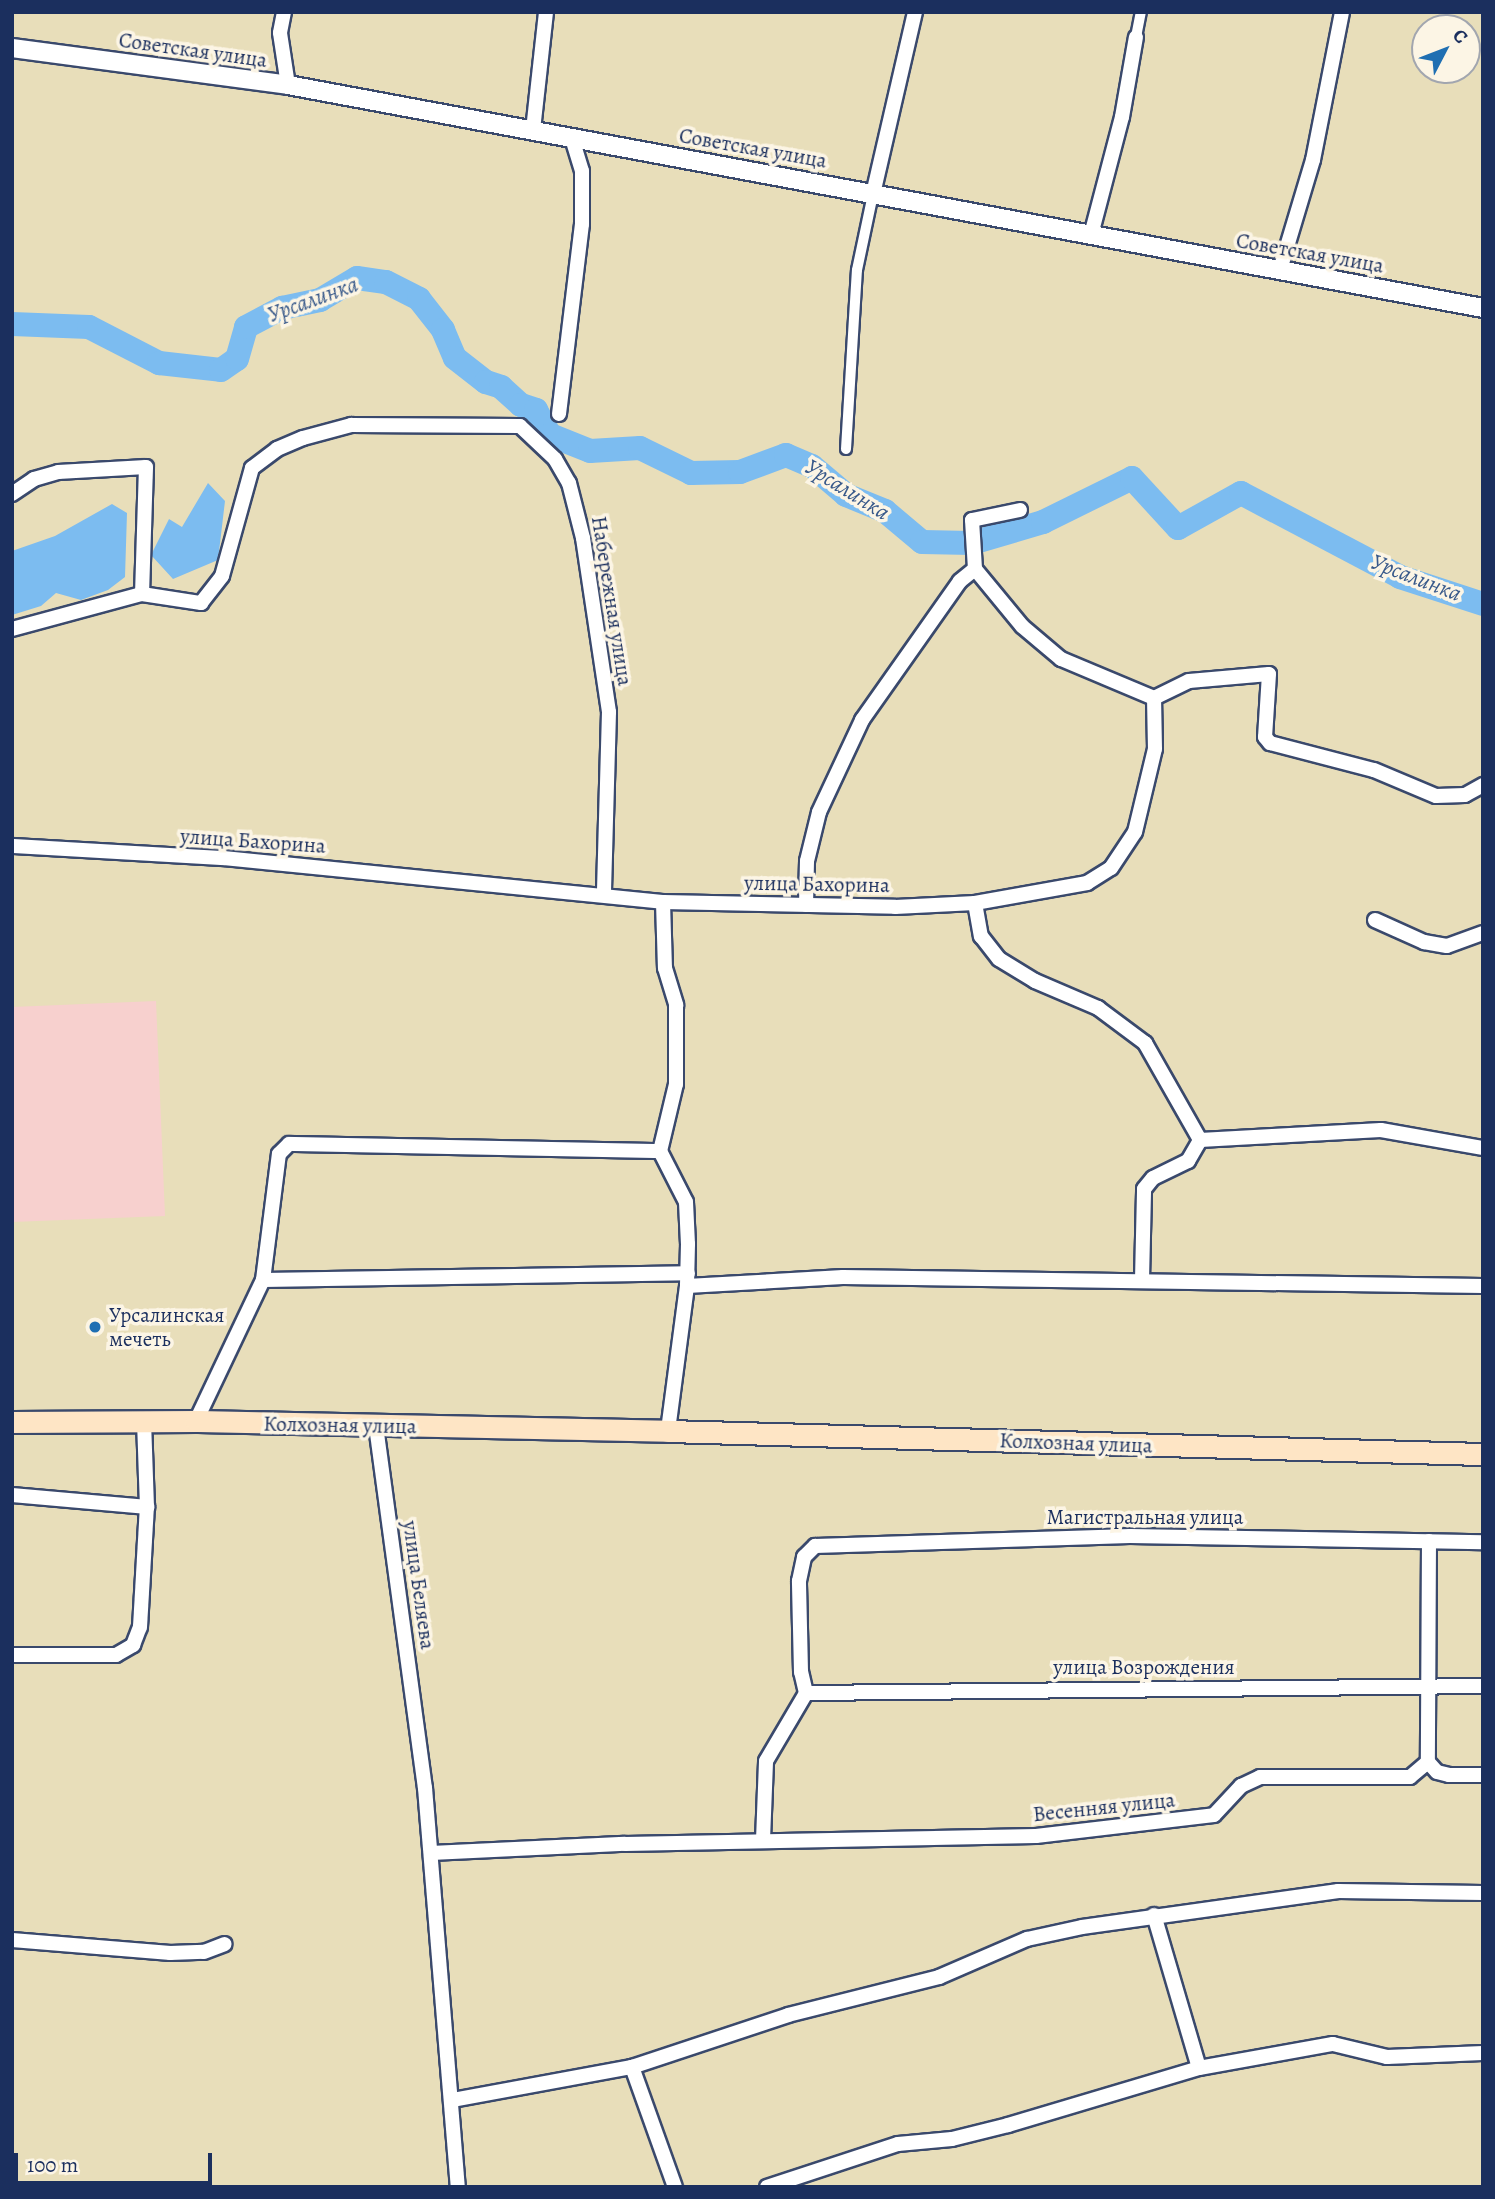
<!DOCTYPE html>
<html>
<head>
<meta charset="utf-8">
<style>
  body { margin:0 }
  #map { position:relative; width:1495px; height:2199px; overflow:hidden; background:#e8deba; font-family:Alegreya,serif }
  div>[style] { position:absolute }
  .built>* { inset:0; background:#f7d0ce }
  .water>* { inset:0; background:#7cbcf0 }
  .river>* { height:24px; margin:-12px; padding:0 12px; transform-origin:12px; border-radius:12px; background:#7cbcf0 }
  .roads { filter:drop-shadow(2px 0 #3a496c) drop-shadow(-2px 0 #3a496c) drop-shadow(0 2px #3a496c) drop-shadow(0 -2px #3a496c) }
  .pedestrian>* { height:10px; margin:-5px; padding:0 5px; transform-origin:5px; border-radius:5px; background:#fff }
  .minor>* { height:14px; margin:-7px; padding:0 7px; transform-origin:7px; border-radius:7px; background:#fff }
  .tertiary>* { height:18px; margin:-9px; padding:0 9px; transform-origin:9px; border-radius:9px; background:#fff }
  .secondary>* { height:21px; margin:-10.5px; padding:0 10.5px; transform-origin:10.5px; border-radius:10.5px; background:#fee5c5 }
  .dots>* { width:19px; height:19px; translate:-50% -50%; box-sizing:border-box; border:4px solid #fcf5e5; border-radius:50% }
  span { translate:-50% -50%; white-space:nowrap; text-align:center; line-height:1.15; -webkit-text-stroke:7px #fcf5e5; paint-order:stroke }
  .street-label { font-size:21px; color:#1b2f5e }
  .poi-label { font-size:21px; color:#1b2f5e }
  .left { translate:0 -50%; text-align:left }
  .water-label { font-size:23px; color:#38598a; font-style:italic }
  .frame { position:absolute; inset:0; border:14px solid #1b2f5e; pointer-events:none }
  .north { position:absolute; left:1411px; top:14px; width:70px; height:70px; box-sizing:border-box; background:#fcf5e5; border:2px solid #a2a6af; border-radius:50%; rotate:48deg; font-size:19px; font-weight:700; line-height:28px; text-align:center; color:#1b2f5e }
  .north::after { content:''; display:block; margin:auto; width:24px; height:32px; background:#1f6fb2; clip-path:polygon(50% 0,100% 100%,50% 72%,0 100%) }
  .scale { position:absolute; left:14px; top:2153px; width:198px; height:32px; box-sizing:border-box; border:4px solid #1b2f5e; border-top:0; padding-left:9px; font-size:21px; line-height:24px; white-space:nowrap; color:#1b2f5e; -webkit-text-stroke:5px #fcf5e5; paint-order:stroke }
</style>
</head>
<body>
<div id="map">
  <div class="built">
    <div style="clip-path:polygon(156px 1001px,165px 1216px,12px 1222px,12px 1007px)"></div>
  </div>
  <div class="water">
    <div style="clip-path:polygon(208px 483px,225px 501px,218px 560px,173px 579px,151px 555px,169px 519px,182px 527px)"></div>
    <div style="clip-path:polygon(112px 504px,127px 513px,125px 577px,108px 590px,81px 600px,56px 593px,41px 606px,12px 615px,12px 551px,55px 536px)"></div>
  </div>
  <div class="river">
    <div style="left:12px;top:324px;width:77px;rotate:2.2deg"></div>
    <div style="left:89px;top:327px;width:79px;rotate:27.2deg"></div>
    <div style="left:159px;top:363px;width:62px;rotate:6.4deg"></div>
    <div style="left:221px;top:370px;width:19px;rotate:-35deg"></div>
    <div style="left:237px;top:359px;width:33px;rotate:-74deg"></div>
    <div style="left:246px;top:327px;width:41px;rotate:-27.8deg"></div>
    <div style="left:282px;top:308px;width:39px;rotate:-12deg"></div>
    <div style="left:320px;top:300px;width:43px;rotate:-30.7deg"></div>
    <div style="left:357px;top:278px;width:29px;rotate:8deg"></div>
    <div style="left:386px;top:282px;width:37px;rotate:27deg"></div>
    <div style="left:419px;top:299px;width:39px;rotate:52deg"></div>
    <div style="left:443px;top:330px;width:30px;rotate:67deg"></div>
    <div style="left:455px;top:358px;width:39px;rotate:38deg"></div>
    <div style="left:486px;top:382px;width:16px;rotate:18deg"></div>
    <div style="left:501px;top:387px;width:27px;rotate:42deg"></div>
    <div style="left:521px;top:405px;width:16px;rotate:18deg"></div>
    <div style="left:536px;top:410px;width:29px;rotate:61deg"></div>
    <div style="left:550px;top:435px;width:43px;rotate:21.8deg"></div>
    <div style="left:590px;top:451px;width:50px;rotate:-3.4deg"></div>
    <div style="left:640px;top:448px;width:57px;rotate:26.1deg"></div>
    <div style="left:691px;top:473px;width:49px;rotate:-1.2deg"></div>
    <div style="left:740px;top:472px;width:49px;rotate:-20.3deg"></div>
    <div style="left:786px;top:455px;width:28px;rotate:23deg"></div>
    <div style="left:812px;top:466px;width:45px;rotate:40.5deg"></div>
    <div style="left:846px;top:495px;width:42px;rotate:22.3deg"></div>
    <div style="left:885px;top:511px;width:48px;rotate:40deg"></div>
    <div style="left:922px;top:542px;width:50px;rotate:1.1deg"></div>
    <div style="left:972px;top:543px;width:74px;rotate:-16.5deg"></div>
    <div style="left:1043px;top:522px;width:99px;rotate:-26.3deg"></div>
    <div style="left:1132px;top:478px;width:68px;rotate:47.4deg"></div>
    <div style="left:1178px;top:528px;width:72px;rotate:-29.1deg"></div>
    <div style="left:1241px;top:493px;width:180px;rotate:27.8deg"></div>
    <div style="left:1400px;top:577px;width:87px;rotate:18deg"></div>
  </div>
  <div class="roads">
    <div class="pedestrian">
      <div style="left:1136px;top:37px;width:25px;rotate:-79deg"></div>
      <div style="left:846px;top:449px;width:179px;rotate:-86.5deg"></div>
      <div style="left:857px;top:270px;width:78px;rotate:-78.1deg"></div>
    </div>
    <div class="minor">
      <div style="left:284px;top:12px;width:21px;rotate:101deg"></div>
      <div style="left:280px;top:33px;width:53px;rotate:81.3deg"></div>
      <div style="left:533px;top:130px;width:119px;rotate:-83.7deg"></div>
      <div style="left:873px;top:194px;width:187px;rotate:-77deg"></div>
      <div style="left:1091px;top:235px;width:122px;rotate:-75.3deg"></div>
      <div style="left:1122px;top:117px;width:81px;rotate:-80.1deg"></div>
      <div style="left:1280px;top:270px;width:115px;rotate:-73.3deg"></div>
      <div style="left:1313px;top:160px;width:151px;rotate:-78.9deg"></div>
      <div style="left:559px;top:414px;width:191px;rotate:-83.1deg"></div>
      <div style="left:582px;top:224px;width:53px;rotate:-90deg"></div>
      <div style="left:582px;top:171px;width:34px;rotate:-107deg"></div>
      <div style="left:12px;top:494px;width:27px;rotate:-34deg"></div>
      <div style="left:34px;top:479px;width:25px;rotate:-16deg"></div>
      <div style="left:58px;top:472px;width:88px;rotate:-3.3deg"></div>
      <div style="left:146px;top:467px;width:127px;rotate:91.8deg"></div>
      <div style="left:12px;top:629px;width:135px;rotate:-15.1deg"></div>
      <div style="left:142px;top:594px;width:60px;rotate:8.7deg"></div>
      <div style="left:201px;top:603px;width:34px;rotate:-52deg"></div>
      <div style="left:222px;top:576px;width:112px;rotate:-74.5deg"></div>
      <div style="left:252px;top:468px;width:31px;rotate:-37deg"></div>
      <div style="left:277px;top:449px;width:28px;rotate:-23deg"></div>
      <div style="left:303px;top:438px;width:50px;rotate:-15.2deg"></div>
      <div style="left:351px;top:425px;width:169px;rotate:0.3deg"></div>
      <div style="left:520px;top:426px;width:48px;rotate:43.3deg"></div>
      <div style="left:555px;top:459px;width:28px;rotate:60deg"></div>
      <div style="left:569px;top:483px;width:57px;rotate:75.7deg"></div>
      <div style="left:583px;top:538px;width:176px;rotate:81.5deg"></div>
      <div style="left:609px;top:712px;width:182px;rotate:91.6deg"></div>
      <div style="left:1154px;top:698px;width:39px;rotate:-26deg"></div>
      <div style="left:1189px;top:681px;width:80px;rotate:-5deg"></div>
      <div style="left:1269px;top:674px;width:63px;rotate:93.6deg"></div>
      <div style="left:1265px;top:737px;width:8px;rotate:50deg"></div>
      <div style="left:1270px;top:743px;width:107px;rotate:14.6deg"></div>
      <div style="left:1374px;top:770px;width:67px;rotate:22.8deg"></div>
      <div style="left:1436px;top:796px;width:29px;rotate:-2deg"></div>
      <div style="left:1465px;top:795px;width:21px;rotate:-29deg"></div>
      <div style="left:12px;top:846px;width:211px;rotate:3.3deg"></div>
      <div style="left:223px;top:858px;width:442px;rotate:5.7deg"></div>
      <div style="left:663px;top:902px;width:232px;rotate:1.2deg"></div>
      <div style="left:895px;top:907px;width:80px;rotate:-2.9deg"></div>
      <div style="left:975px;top:903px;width:114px;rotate:-10.1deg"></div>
      <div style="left:1087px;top:883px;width:28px;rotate:-32deg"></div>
      <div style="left:1111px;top:868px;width:43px;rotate:-56.3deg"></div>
      <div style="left:1135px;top:832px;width:85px;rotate:-76.5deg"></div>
      <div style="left:1155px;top:749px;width:51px;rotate:-91.1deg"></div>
      <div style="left:1154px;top:698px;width:101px;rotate:-157.2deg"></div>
      <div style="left:1061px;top:659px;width:51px;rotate:-139.8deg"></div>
      <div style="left:1022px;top:626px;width:74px;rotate:-129.5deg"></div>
      <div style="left:975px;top:569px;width:49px;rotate:-93.5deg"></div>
      <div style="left:972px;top:520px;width:49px;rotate:-11.8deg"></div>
      <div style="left:663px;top:902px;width:66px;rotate:88.3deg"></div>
      <div style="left:665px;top:968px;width:39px;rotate:73deg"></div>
      <div style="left:676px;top:1005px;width:79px;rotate:90deg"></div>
      <div style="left:676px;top:1084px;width:69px;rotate:103.4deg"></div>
      <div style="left:660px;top:1151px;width:57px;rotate:63deg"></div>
      <div style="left:686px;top:1202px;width:42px;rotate:87.3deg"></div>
      <div style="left:688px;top:1244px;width:42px;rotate:91.4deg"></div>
      <div style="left:687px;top:1286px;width:146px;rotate:97.5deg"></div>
      <div style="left:975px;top:903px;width:34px;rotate:80deg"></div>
      <div style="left:981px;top:936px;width:29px;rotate:52deg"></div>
      <div style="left:999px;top:959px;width:42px;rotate:31.4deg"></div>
      <div style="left:1035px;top:981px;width:69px;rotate:23.2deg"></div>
      <div style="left:1098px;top:1008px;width:59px;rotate:36.7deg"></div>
      <div style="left:1145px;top:1043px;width:112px;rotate:60.4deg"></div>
      <div style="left:1200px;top:1140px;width:181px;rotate:-3.2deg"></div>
      <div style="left:1381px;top:1130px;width:104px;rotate:10deg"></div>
      <div style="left:806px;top:905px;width:44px;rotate:-88.7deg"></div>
      <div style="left:807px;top:861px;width:50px;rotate:-76.2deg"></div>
      <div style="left:819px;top:812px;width:102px;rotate:-64.9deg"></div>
      <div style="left:862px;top:720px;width:170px;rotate:-54.8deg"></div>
      <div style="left:960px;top:581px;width:19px;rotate:-39deg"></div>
      <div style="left:1375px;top:920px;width:54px;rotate:24.2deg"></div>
      <div style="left:1424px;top:942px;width:23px;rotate:10deg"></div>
      <div style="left:1447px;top:946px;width:38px;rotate:-20deg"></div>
      <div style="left:263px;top:1280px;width:425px;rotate:-0.9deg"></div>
      <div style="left:1142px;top:1280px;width:91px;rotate:-88.7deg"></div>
      <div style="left:1144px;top:1189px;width:14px;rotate:-51deg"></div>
      <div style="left:1153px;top:1178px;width:39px;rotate:-26deg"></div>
      <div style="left:1188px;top:1161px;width:24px;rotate:-60deg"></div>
      <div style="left:687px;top:1286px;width:156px;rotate:-3.3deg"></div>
      <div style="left:843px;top:1277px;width:640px;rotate:0.81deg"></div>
      <div style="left:196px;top:1421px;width:156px;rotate:-64.6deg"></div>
      <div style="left:263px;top:1280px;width:127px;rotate:-82.8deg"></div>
      <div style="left:279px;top:1154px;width:14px;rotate:-45deg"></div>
      <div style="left:289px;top:1144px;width:371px;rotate:1.1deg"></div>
      <div style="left:376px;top:1426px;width:365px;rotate:82.3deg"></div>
      <div style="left:425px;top:1788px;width:400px;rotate:85.3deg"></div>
      <div style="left:12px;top:1495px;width:136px;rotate:5.1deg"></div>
      <div style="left:147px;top:1507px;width:85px;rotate:-92deg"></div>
      <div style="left:1429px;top:1541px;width:221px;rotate:90.3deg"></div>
      <div style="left:1428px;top:1762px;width:13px;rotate:48deg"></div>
      <div style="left:1437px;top:1772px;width:12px;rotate:14deg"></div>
      <div style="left:1449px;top:1775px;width:34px"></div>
      <div style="left:12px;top:1655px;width:104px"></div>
      <div style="left:116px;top:1655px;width:20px;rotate:-30deg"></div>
      <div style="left:133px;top:1645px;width:19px;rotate:-69deg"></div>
      <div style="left:140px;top:1627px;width:120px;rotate:-86.7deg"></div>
      <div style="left:806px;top:1693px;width:677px;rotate:-0.59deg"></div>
      <div style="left:763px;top:1840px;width:79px;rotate:-87.8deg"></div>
      <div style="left:766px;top:1761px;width:79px;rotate:-59.5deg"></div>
      <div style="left:806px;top:1693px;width:22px;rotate:-103deg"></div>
      <div style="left:801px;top:1672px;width:91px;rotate:-91.3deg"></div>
      <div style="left:799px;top:1581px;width:25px;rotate:-78deg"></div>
      <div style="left:804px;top:1557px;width:16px;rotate:-45deg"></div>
      <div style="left:815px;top:1546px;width:315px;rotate:-1.8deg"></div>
      <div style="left:1130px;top:1536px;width:353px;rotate:1deg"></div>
      <div style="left:431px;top:1853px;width:194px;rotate:-2.7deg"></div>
      <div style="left:625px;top:1844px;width:411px;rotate:-1.1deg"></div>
      <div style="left:1036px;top:1836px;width:179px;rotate:-6.7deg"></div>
      <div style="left:1214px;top:1815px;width:40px;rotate:-47deg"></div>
      <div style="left:1241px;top:1786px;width:21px;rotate:-25deg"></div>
      <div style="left:1260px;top:1777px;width:150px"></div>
      <div style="left:1410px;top:1777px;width:23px;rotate:-40deg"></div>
      <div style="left:1154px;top:1915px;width:159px;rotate:73.6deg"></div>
      <div style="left:12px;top:1940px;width:159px;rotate:4.7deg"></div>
      <div style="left:170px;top:1953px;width:34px;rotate:-2deg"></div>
      <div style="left:204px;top:1952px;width:22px;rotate:-21deg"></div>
      <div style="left:632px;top:2067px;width:127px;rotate:70.3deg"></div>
      <div style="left:452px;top:2100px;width:183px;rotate:-10.4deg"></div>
      <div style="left:632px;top:2067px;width:164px;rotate:-18.4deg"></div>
      <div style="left:788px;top:2015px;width:156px;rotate:-14.1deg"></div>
      <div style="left:939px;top:1977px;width:96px;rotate:-23.4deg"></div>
      <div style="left:1027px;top:1939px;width:56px;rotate:-12.3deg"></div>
      <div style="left:1082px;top:1927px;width:259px;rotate:-8deg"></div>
      <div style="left:1338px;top:1891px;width:145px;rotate:0.8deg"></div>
      <div style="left:767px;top:2187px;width:138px;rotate:-18.2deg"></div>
      <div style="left:898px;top:2144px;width:54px;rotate:-5.3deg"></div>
      <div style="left:952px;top:2139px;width:58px;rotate:-14deg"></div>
      <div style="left:1008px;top:2125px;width:199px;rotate:-16.6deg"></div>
      <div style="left:1199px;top:2068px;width:136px;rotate:-10.2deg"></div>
      <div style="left:1333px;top:2044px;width:56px;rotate:13.5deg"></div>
      <div style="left:1387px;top:2057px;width:96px;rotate:-2.4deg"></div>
    </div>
    <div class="tertiary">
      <div style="left:12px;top:48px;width:278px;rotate:7.6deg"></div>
      <div style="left:288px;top:85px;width:1216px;rotate:10.57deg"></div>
    </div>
    <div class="secondary">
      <div style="left:12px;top:1422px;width:184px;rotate:-0.3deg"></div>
      <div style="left:196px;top:1421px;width:472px;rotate:1.2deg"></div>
      <div style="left:668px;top:1431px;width:815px;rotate:1.62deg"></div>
    </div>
  </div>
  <div class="dots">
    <div style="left:95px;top:1327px;background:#1f6fb2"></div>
  </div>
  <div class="street-label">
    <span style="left:193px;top:50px;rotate:8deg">Советская улица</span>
    <span style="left:753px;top:148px;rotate:10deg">Советская улица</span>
    <span style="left:1310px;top:253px;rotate:10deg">Советская улица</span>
    <span style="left:612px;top:601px;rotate:81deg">Набережная улица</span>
    <span style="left:253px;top:841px;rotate:4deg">улица Бахорина</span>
    <span style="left:817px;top:884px;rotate:1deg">улица Бахорина</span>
    <span style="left:340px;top:1425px;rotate:1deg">Колхозная улица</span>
    <span style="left:1076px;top:1443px;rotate:2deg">Колхозная улица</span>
    <span style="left:1145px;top:1517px">Магистральная улица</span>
    <span style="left:419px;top:1585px;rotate:82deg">улица Беляева</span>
    <span style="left:1144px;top:1667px">улица Возрождения</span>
    <span style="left:1104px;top:1807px;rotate:-6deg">Весенняя улица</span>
  </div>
  <div class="poi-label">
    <span class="left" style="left:109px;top:1327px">Урсалинская<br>мечеть</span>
  </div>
  <div class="water-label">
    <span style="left:313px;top:300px;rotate:-20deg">Урсалинка</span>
    <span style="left:847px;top:490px;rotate:32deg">Урсалинка</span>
    <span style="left:1416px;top:578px;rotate:21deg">Урсалинка</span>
  </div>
  <div class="frame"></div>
  <div class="north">С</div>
  <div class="scale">100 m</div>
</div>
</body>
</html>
